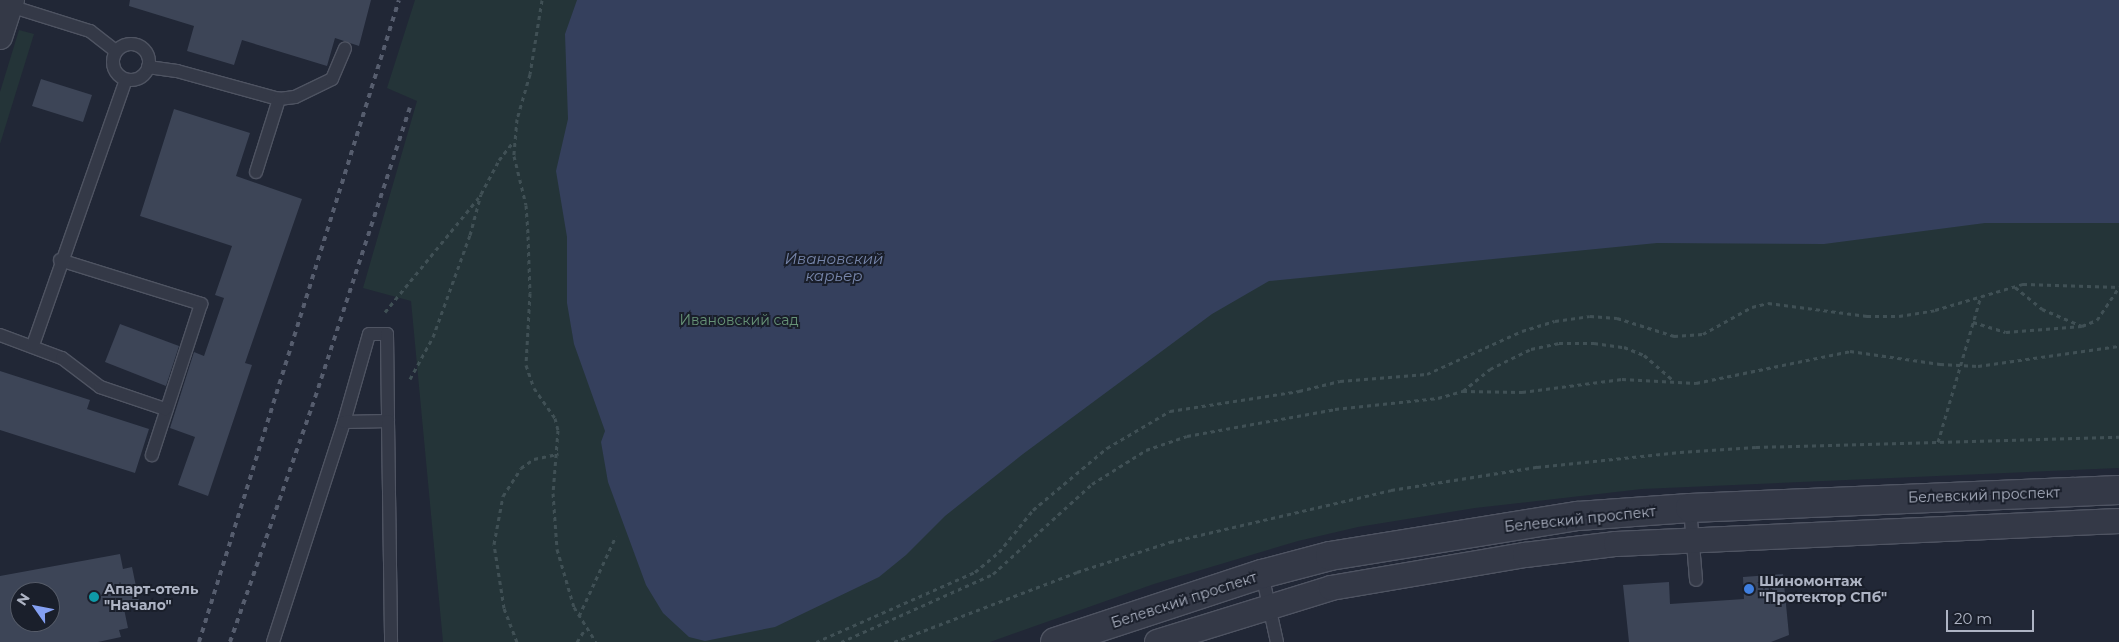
<!DOCTYPE html>
<html>
<head>
<meta charset="utf-8">
<style>
  body { margin:0 }
  #map { position:relative; width:2119px; height:642px; overflow:hidden; background:#212736; font-family:Montserrat,sans-serif }
  div>[style] { position:absolute }
  .green>* { inset:0; background:#243438 }
  .water>* { inset:0; background:#35405d }
  .building>* { inset:0; background:#3d4557 }
  .path>* { height:3px; margin-top:-1.5px; transform-origin:0; background:repeating-linear-gradient(90deg,#405055 0 4px,transparent 0 8px) }
  .roads { filter:drop-shadow(1px 0 #4f5462) drop-shadow(-1px 0 #4f5462) drop-shadow(0 1px #4f5462) drop-shadow(0 -1px #4f5462) }
  .service>* { height:12px; margin:-6px; padding:0 6px; transform-origin:6px; border-radius:6px; background:#343947 }
  .service>.ring { margin:-6px; padding:0; box-sizing:content-box; background:none; border:12px solid #343947; border-radius:50% }
  .minor>* { height:24px; margin:-12px; padding:0 12px; transform-origin:12px; border-radius:12px; background:#343947 }
  .tertiary>* { height:28px; margin:-14px; padding:0 14px; transform-origin:14px; border-radius:14px; background:#343947 }
  .rail>* { height:4px; margin-top:-2px; transform-origin:0; background:repeating-linear-gradient(90deg,#565d6e 0 5px,transparent 0 10px) }
  .dots>* { width:14px; height:14px; translate:-50% -50%; box-sizing:border-box; border:2px solid #1a1f2b; border-radius:50% }
  span { translate:-50% -50%; white-space:nowrap; text-align:center; line-height:1.15; -webkit-text-stroke:4px #1a1f2b; paint-order:stroke }
  .park-label { font-size:14px; color:#679377 }
  .street-label { font-size:14px; color:#aeb4c4 }
  .poi-label { font-size:14px; color:#aeb4c4; font-weight:700 }
  .left { translate:0 -50%; text-align:left }
  .water-label { font-size:15px; color:#7786ab; font-style:italic }
  .north { position:absolute; left:10px; top:582px; width:50px; height:50px; box-sizing:border-box; background:#1a1f2b; border:1px solid #555b68; border-radius:50%; rotate:303deg; font-size:14px; font-weight:700; line-height:20px; text-align:center; color:#aeb4c4 }
  .north::after { content:''; display:block; margin:auto; width:18px; height:22px; background:#84a0f3; clip-path:polygon(50% 0,100% 100%,50% 72%,0 100%) }
  .scale { position:absolute; left:1946px; top:610px; width:88px; height:22px; box-sizing:border-box; border:2px solid #aeb4c4; border-top:0; padding-left:6px; font-size:15px; line-height:18px; white-space:nowrap; color:#aeb4c4; -webkit-text-stroke:4px #1a1f2b; paint-order:stroke }
</style>
</head>
<body>
<div id="map">
  <div class="green">
    <div style="clip-path:polygon(415px 0,2119px 0,2119px 468px,1642px 489px,1475px 508px,1358px 527px,1298px 541px,1154px 584px,990px 642px,443px 642px,411px 301px,363px 288px,417px 101px,387px 88px)"></div>
    <div style="clip-path:polygon(19px 30px,34px 34px,0 144px,0 92px)"></div>
  </div>
  <div class="water">
    <div style="clip-path:polygon(577px 0,2119px 0,2119px 223px,1985px 223px,1824px 244px,1657px 243px,1269px 281px,1212px 314px,1023px 454px,945px 516px,906px 555px,879px 577px,775px 627px,705px 641px,689px 637px,663px 613px,646px 585px,608px 482px,601px 442px,605px 431px,574px 344px,567px 303px,567px 237px,556px 171px,568px 119px,565px 34px)"></div>
  </div>
  <div class="building">
    <div style="clip-path:polygon(130px 0,371px 0,359px 46px,335px 38px,327px 66px,242px 40px,234px 65px,187px 51px,194px 26px,129px 6px)"></div>
    <div style="clip-path:polygon(41px 79px,92px 95px,83px 122px,32px 106px)"></div>
    <div style="clip-path:polygon(174px 109px,250px 133px,236px 176px,302px 199px,245px 363px,252px 365px,208px 496px,178px 485px,195px 437px,170px 428px,194px 352px,204px 356px,224px 298px,215px 295px,232px 246px,140px 216px)"></div>
    <div style="clip-path:polygon(120px 324px,179px 346px,166px 386px,105px 362px)"></div>
    <div style="clip-path:polygon(0 371px,90px 400px,87px 409px,149px 429px,135px 473px,0 430px)"></div>
    <div style="clip-path:polygon(evenodd,120px 554px,123px 569px,132px 567px,139px 601px,123px 604px,128px 628px,119px 630px,121px 637px,98px 642px,0 642px,0 576px,120px 554px,20px 592px,50px 592px,50px 622px,20px 622px,20px 592px)"></div>
    <div style="clip-path:polygon(1783px 574px,1789px 635px,1771px 642px,1629px 642px,1623px 585px,1669px 582px,1670px 604px,1744px 599px,1743px 577px)"></div>
  </div>
  <div class="path">
    <div style="left:542px;top:0;width:75px;rotate:99.2deg"></div>
    <div style="left:530px;top:74px;width:47px;rotate:106.1deg"></div>
    <div style="left:517px;top:119px;width:37px;rotate:95deg"></div>
    <div style="left:514px;top:156px;width:50px;rotate:76.2deg"></div>
    <div style="left:526px;top:205px;width:31px;rotate:86deg"></div>
    <div style="left:528px;top:236px;width:57px;rotate:88deg"></div>
    <div style="left:530px;top:293px;width:72px;rotate:93.2deg"></div>
    <div style="left:526px;top:365px;width:24px;rotate:71deg"></div>
    <div style="left:534px;top:388px;width:37px;rotate:55deg"></div>
    <div style="left:555px;top:418px;width:12px;rotate:76deg"></div>
    <div style="left:558px;top:430px;width:63px;rotate:94.5deg"></div>
    <div style="left:553px;top:493px;width:56px;rotate:85.9deg"></div>
    <div style="left:557px;top:549px;width:60px;rotate:73.7deg"></div>
    <div style="left:574px;top:607px;width:41px;rotate:57.8deg"></div>
    <div style="left:2015px;top:287px;width:35px;rotate:39deg"></div>
    <div style="left:2042px;top:309px;width:43px;rotate:23deg"></div>
    <div style="left:385px;top:312px;width:149px;rotate:-50.7deg"></div>
    <div style="left:1973px;top:322px;width:34px;rotate:17deg"></div>
    <div style="left:2006px;top:332px;width:76px;rotate:-4.5deg"></div>
    <div style="left:2082px;top:326px;width:16px;rotate:-22deg"></div>
    <div style="left:2097px;top:320px;width:40px;rotate:-56deg"></div>
    <div style="left:410px;top:379px;width:48px;rotate:-61.3deg"></div>
    <div style="left:433px;top:337px;width:109px;rotate:-70.1deg"></div>
    <div style="left:470px;top:235px;width:42px;rotate:-75deg"></div>
    <div style="left:481px;top:194px;width:38px;rotate:-62deg"></div>
    <div style="left:499px;top:160px;width:24px;rotate:-52deg"></div>
    <div style="left:1463px;top:391px;width:35px;rotate:-39deg"></div>
    <div style="left:1490px;top:369px;width:46px;rotate:-26deg"></div>
    <div style="left:1531px;top:349px;width:29px;rotate:-12deg"></div>
    <div style="left:1559px;top:343px;width:35px"></div>
    <div style="left:1594px;top:343px;width:30px;rotate:8deg"></div>
    <div style="left:1624px;top:347px;width:22px;rotate:22deg"></div>
    <div style="left:1644px;top:355px;width:38px;rotate:41deg"></div>
    <div style="left:1938px;top:442px;width:152px;rotate:-73.6deg"></div>
    <div style="left:579px;top:616px;width:88px;rotate:-65.2deg"></div>
    <div style="left:517px;top:642px;width:36px;rotate:-111deg"></div>
    <div style="left:504px;top:608px;width:65px;rotate:-98.9deg"></div>
    <div style="left:494px;top:544px;width:49px;rotate:-79.4deg"></div>
    <div style="left:503px;top:496px;width:33px;rotate:-57deg"></div>
    <div style="left:521px;top:468px;width:16px;rotate:-35deg"></div>
    <div style="left:534px;top:459px;width:25px;rotate:-12deg"></div>
    <div style="left:577px;top:642px;width:15px;rotate:-58deg"></div>
    <div style="left:816px;top:642px;width:174px;rotate:-23.8deg"></div>
    <div style="left:975px;top:572px;width:31px;rotate:-40deg"></div>
    <div style="left:999px;top:552px;width:54px;rotate:-51deg"></div>
    <div style="left:1033px;top:510px;width:97px;rotate:-40deg"></div>
    <div style="left:1107px;top:448px;width:73px;rotate:-30.4deg"></div>
    <div style="left:1170px;top:411px;width:131px;rotate:-8.8deg"></div>
    <div style="left:1299px;top:391px;width:42px;rotate:-13.7deg"></div>
    <div style="left:1340px;top:381px;width:87px;rotate:-4.6deg"></div>
    <div style="left:1427px;top:374px;width:104px;rotate:-24.4deg"></div>
    <div style="left:1522px;top:331px;width:34px;rotate:-17deg"></div>
    <div style="left:1555px;top:321px;width:35px;rotate:-8deg"></div>
    <div style="left:1590px;top:316px;width:27px;rotate:4deg"></div>
    <div style="left:1617px;top:318px;width:60px;rotate:17.5deg"></div>
    <div style="left:1674px;top:336px;width:29px;rotate:-4deg"></div>
    <div style="left:1703px;top:334px;width:56px;rotate:-28.9deg"></div>
    <div style="left:1752px;top:307px;width:16px;rotate:-14deg"></div>
    <div style="left:1768px;top:303px;width:100px;rotate:7.5deg"></div>
    <div style="left:1867px;top:316px;width:32px"></div>
    <div style="left:1899px;top:316px;width:36px;rotate:-9deg"></div>
    <div style="left:1935px;top:310px;width:92px;rotate:-16.5deg"></div>
    <div style="left:2023px;top:284px;width:96px;rotate:1.8deg"></div>
    <div style="left:841px;top:642px;width:167px;rotate:-24.1deg"></div>
    <div style="left:993px;top:574px;width:134px;rotate:-42.3deg"></div>
    <div style="left:1092px;top:484px;width:64px;rotate:-32.2deg"></div>
    <div style="left:1146px;top:450px;width:43px;rotate:-18.9deg"></div>
    <div style="left:1187px;top:436px;width:150px;rotate:-10.3deg"></div>
    <div style="left:1335px;top:409px;width:104px;rotate:-6.1deg"></div>
    <div style="left:1438px;top:398px;width:26px;rotate:-16deg"></div>
    <div style="left:1463px;top:391px;width:59px;rotate:1deg"></div>
    <div style="left:1522px;top:392px;width:101px;rotate:-7.4deg"></div>
    <div style="left:1622px;top:379px;width:74px;rotate:3.1deg"></div>
    <div style="left:1696px;top:383px;width:157px;rotate:-11.7deg"></div>
    <div style="left:1850px;top:351px;width:91px;rotate:8.2deg"></div>
    <div style="left:1940px;top:364px;width:38px;rotate:3deg"></div>
    <div style="left:1978px;top:366px;width:142px;rotate:-8.1deg"></div>
    <div style="left:894px;top:642px;width:196px;rotate:-20.9deg"></div>
    <div style="left:1077px;top:572px;width:98px;rotate:-17.9deg"></div>
    <div style="left:1170px;top:542px;width:227px;rotate:-13.2deg"></div>
    <div style="left:1391px;top:490px;width:148px;rotate:-9deg"></div>
    <div style="left:1537px;top:467px;width:144px;rotate:-6deg"></div>
    <div style="left:1680px;top:452px;width:76px;rotate:-3.8deg"></div>
    <div style="left:1756px;top:447px;width:363px;rotate:-1.6deg"></div>
  </div>
  <div class="roads">
    <div class="service">
      <div style="left:10px;top:6px;width:84px;rotate:17.4deg"></div>
      <div style="left:90px;top:31px;width:33px;rotate:38deg"></div>
      <div class="ring" style="left:113px;top:44px;width:24px;height:24px"></div>
      <div style="left:148px;top:67px;width:29px;rotate:8deg"></div>
      <div style="left:177px;top:71px;width:106px;rotate:15.4deg"></div>
      <div style="left:279px;top:99px;width:16px;rotate:-7deg"></div>
      <div style="left:295px;top:97px;width:41px;rotate:-25.9deg"></div>
      <div style="left:332px;top:79px;width:33px;rotate:-67deg"></div>
      <div style="left:256px;top:172px;width:77px;rotate:-72.5deg"></div>
      <div style="left:60px;top:260px;width:148px;rotate:17.3deg"></div>
      <div style="left:201px;top:304px;width:159px;rotate:108deg"></div>
      <div style="left:0;top:335px;width:66px;rotate:20.4deg"></div>
      <div style="left:62px;top:358px;width:48px;rotate:37.3deg"></div>
      <div style="left:100px;top:387px;width:69px;rotate:18.7deg"></div>
      <div style="left:33px;top:345px;width:281px;rotate:-70.7deg"></div>
      <div style="left:344px;top:422px;width:91px;rotate:-74.1deg"></div>
      <div style="left:369px;top:334px;width:18px"></div>
      <div style="left:387px;top:334px;width:87px;rotate:89.3deg"></div>
      <div style="left:1690px;top:508px;width:72px;rotate:85.2deg"></div>
      <div style="left:1262px;top:574px;width:70px;rotate:77.6deg"></div>
      <div style="left:273px;top:642px;width:231px;rotate:-72.1deg"></div>
      <div style="left:344px;top:422px;width:44px;rotate:-1.3deg"></div>
      <div style="left:388px;top:421px;width:221px;rotate:89.2deg"></div>
    </div>
    <div class="minor">
      <div style="left:0;top:37px;width:39px;rotate:-72deg"></div>
      <div style="left:1157px;top:642px;width:182px;rotate:-17.2deg"></div>
      <div style="left:1331px;top:588px;width:197px;rotate:-9.7deg"></div>
      <div style="left:1525px;top:555px;width:92px;rotate:-6.9deg"></div>
      <div style="left:1616px;top:544px;width:504px;rotate:-2.62deg"></div>
    </div>
    <div class="tertiary">
      <div style="left:1055px;top:642px;width:218px;rotate:-18.2deg"></div>
      <div style="left:1262px;top:574px;width:70px;rotate:-14.8deg"></div>
      <div style="left:1330px;top:556px;width:251px;rotate:-9.2deg"></div>
      <div style="left:1578px;top:516px;width:112px;rotate:-4.1deg"></div>
      <div style="left:1690px;top:508px;width:429px;rotate:-2.4deg"></div>
    </div>
  </div>
  <div class="rail">
    <div style="left:199px;top:642px;width:672px;rotate:-72.7deg"></div>
    <div style="left:230px;top:642px;width:249px;rotate:-70.8deg"></div>
    <div style="left:312px;top:407px;width:315px;rotate:-71.9deg"></div>
  </div>
  <div class="dots">
    <div style="left:1749px;top:589px;background:#3f7fe0"></div>
    <div style="left:94px;top:597px;background:#0f9aa8"></div>
  </div>
  <div class="park-label">
    <span style="left:739px;top:320px">Ивановский сад</span>
  </div>
  <div class="street-label">
    <span style="left:1984px;top:495px;rotate:-2deg">Белевский проспект</span>
    <span style="left:1580px;top:519px;rotate:-6deg">Белевский проспект</span>
    <span style="left:1184px;top:600px;rotate:-18deg">Белевский проспект</span>
  </div>
  <div class="poi-label">
    <span class="left" style="left:1759px;top:589px">Шиномонтаж<br>"Протектор СПб"</span>
    <span class="left" style="left:104px;top:597px">Апарт-отель<br>"Начало"</span>
  </div>
  <div class="water-label">
    <span style="left:834px;top:267px">Ивановский<br>карьер</span>
  </div>
  <div class="north">N</div>
  <div class="scale">20 m</div>
</div>
</body>
</html>
